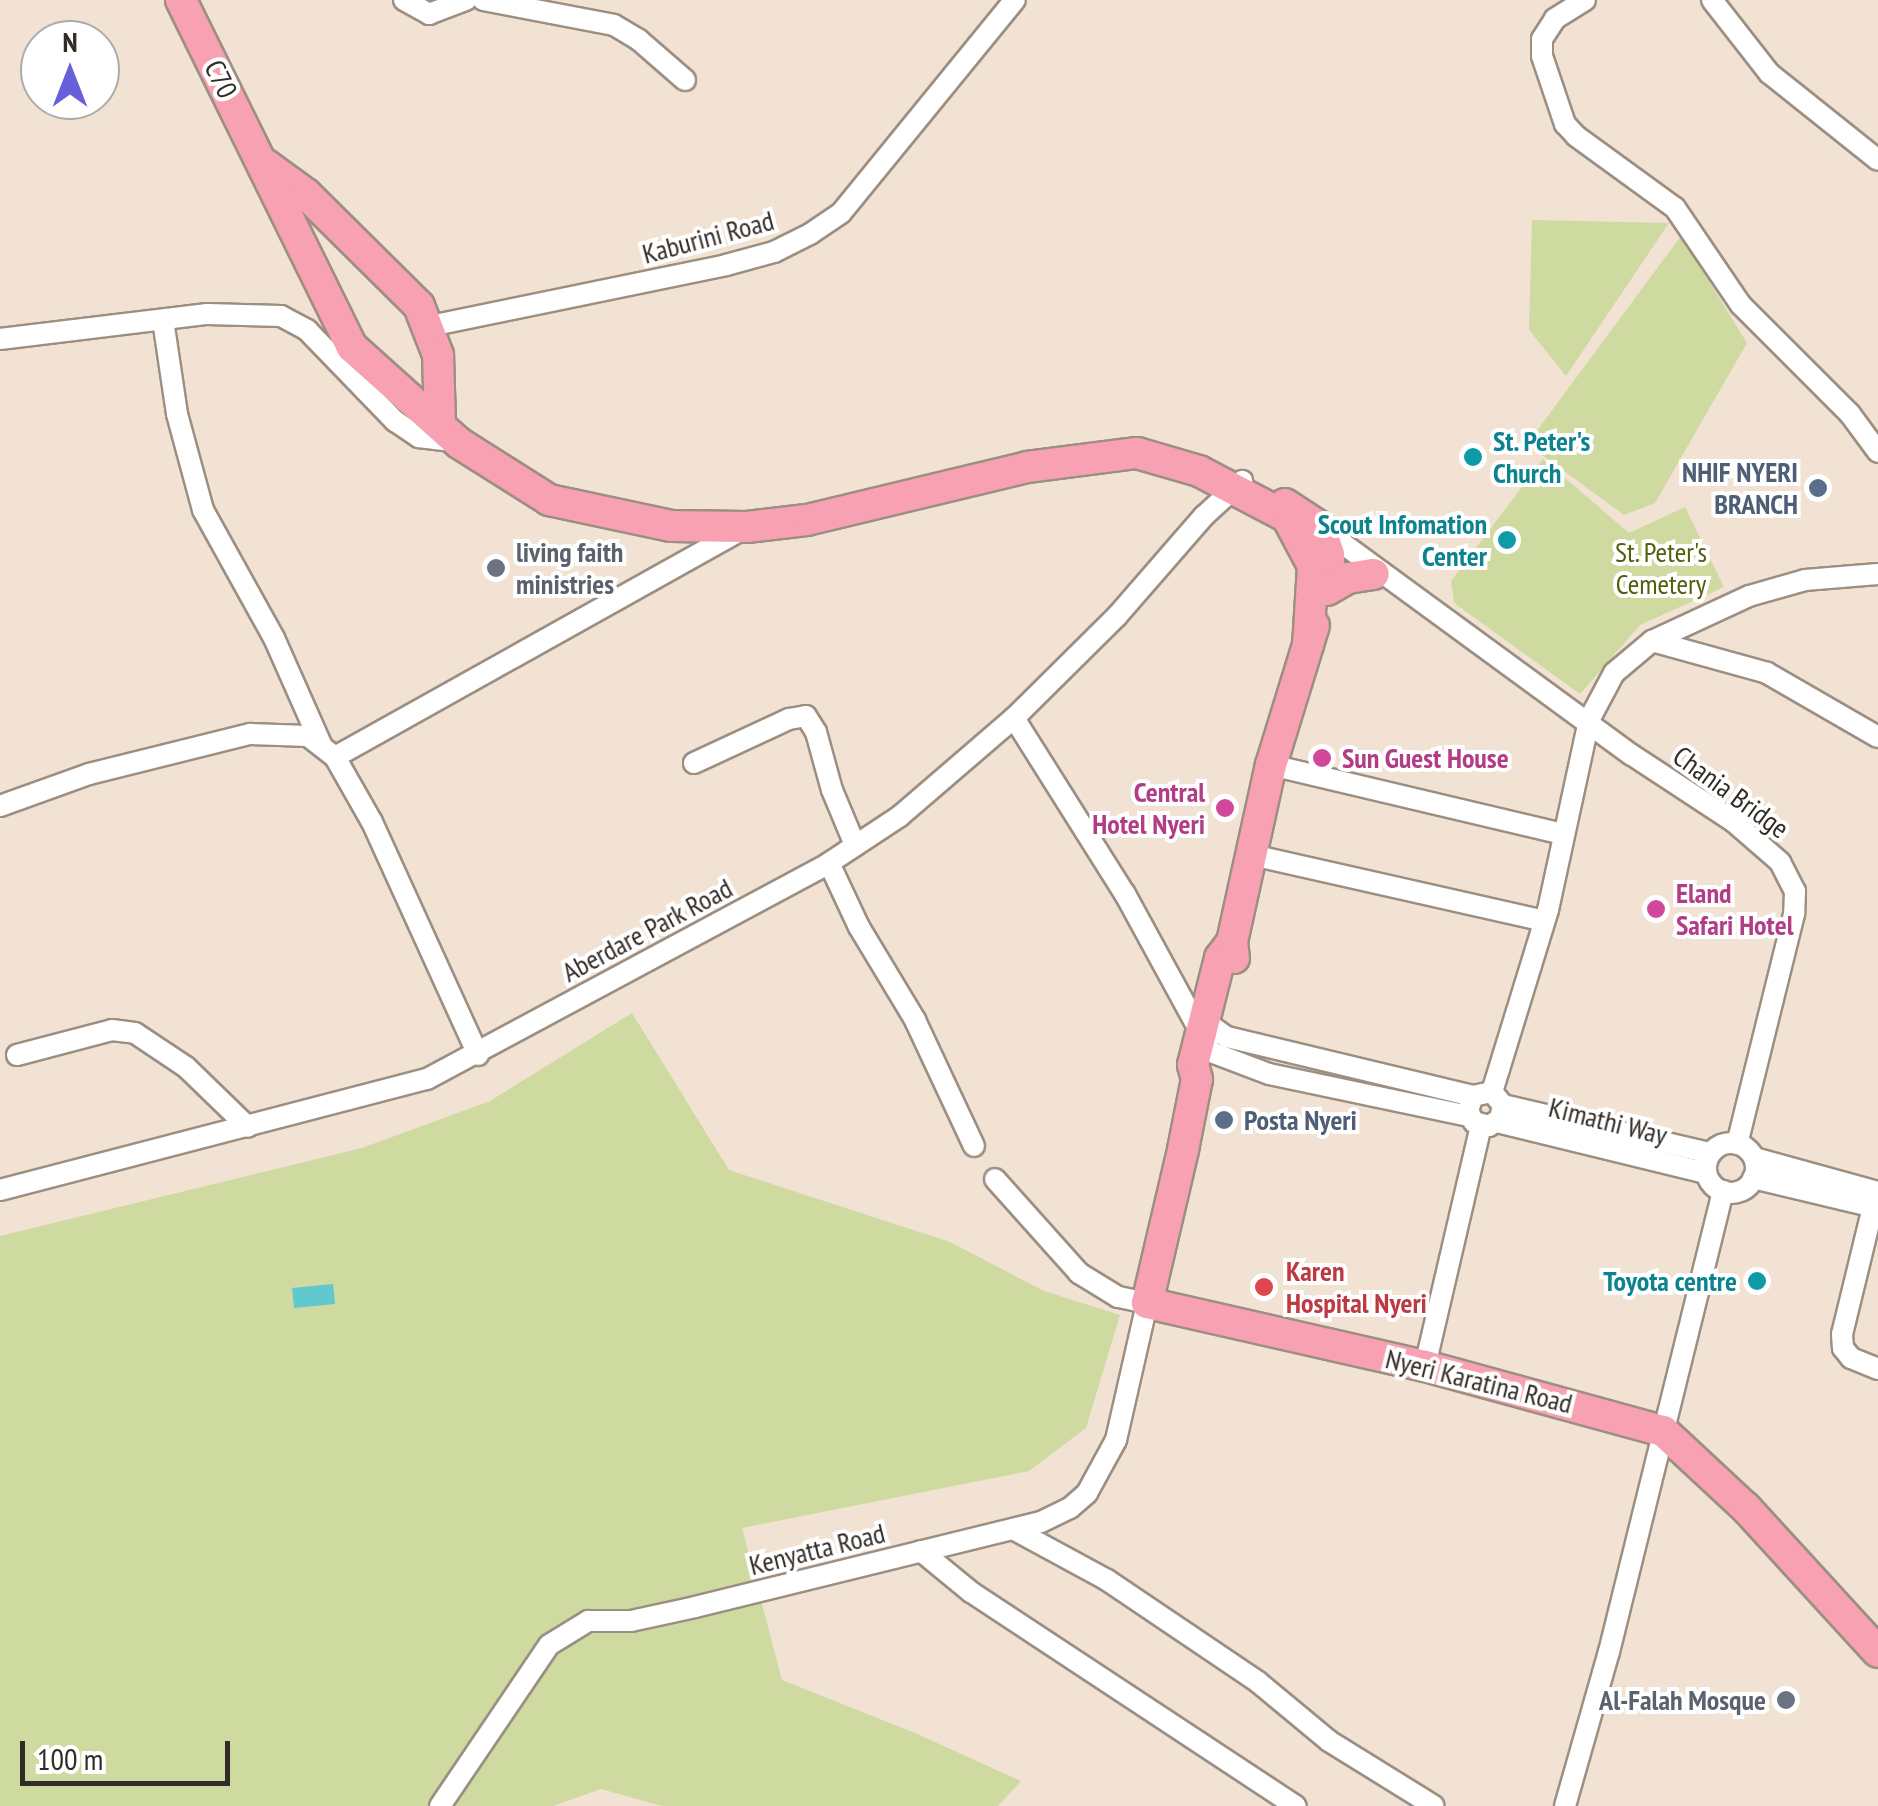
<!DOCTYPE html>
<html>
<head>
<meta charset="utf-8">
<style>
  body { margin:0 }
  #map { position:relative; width:1878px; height:1806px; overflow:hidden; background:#f1e2d4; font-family:"PT Sans Narrow",sans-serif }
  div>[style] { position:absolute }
  .green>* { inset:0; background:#cfdaa1 }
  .water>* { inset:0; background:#61c8ce }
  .roads { filter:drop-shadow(2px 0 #9c8f82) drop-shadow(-2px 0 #9c8f82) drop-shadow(0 2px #9c8f82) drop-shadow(0 -2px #9c8f82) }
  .minor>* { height:20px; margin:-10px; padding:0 10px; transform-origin:10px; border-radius:10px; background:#fff }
  .minor>.ring { margin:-10px; padding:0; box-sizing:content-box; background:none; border:20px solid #fff; border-radius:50% }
  .highway>* { height:30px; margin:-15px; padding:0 15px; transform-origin:15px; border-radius:15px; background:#f7a1b3 }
  .dots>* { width:28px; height:28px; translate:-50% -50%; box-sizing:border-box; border:5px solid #fff; border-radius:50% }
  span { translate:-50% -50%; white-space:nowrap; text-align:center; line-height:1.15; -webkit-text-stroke:8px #fff; paint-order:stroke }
  .street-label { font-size:28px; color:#322c27 }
  .culture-label { font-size:28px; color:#0d838f; font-weight:700 }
  .left { translate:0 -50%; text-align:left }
  .right { translate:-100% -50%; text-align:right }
  .service-label { font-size:28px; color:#4e5e75; font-weight:700 }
  .worship-label { font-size:28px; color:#5b616d; font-weight:700 }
  .park-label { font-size:28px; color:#545e0b }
  .hotel-label { font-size:28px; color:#b23c85; font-weight:700 }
  .health-label { font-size:28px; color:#be3a42; font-weight:700 }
  .north { position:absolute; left:20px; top:20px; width:100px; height:100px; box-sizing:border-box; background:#fff; border:2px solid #adaba9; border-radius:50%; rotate:0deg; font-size:28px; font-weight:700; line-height:40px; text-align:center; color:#322c27 }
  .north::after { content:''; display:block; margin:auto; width:35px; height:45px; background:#6860da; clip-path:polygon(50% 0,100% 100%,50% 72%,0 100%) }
  .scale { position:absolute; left:20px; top:1741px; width:210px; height:45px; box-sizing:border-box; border:5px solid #322c27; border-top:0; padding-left:12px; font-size:30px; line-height:35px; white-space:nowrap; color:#322c27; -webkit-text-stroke:8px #fff; paint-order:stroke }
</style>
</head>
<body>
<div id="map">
  <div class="green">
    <div style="clip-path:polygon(1532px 220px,1669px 223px,1566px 376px,1529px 330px)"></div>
    <div style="clip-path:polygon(1681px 236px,1747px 343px,1655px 503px,1624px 515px,1527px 444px)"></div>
    <div style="clip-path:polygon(1543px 459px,1629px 533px,1685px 507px,1724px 587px,1640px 625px,1580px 694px,1454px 603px,1451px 581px)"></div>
    <div style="clip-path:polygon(632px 1013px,729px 1170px,950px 1242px,1044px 1291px,1120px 1315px,1086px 1428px,1029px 1471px,742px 1528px,782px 1680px,915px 1733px,1021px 1781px,998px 1806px,662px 1806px,601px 1789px,553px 1806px,0 1806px,0 1236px,362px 1148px,490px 1101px)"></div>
  </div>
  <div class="water">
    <div style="clip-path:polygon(333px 1284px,335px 1304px,294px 1308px,292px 1288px)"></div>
  </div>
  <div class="roads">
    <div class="minor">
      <div style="left:404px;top:0;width:29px;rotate:29deg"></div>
      <div style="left:429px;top:14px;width:40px;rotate:-21deg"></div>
      <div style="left:483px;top:0;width:133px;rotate:10.8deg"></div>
      <div style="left:614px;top:25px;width:29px;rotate:31deg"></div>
      <div style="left:639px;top:40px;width:61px;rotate:41deg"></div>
      <div style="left:1585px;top:0;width:36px;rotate:148deg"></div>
      <div style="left:1555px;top:19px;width:24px;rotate:123deg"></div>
      <div style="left:1542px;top:39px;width:17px;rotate:90deg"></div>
      <div style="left:1542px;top:56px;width:72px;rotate:71.3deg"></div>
      <div style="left:1565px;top:124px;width:16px;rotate:47deg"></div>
      <div style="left:1576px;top:136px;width:122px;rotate:36deg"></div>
      <div style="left:1675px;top:208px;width:117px;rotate:55.8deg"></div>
      <div style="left:1741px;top:305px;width:154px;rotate:45deg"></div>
      <div style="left:1850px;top:414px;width:47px;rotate:53.6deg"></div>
      <div style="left:1712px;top:0;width:93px;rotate:52deg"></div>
      <div style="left:1769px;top:73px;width:139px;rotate:38.6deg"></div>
      <div style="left:163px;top:320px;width:95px;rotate:81.5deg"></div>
      <div style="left:177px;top:414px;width:99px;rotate:74.8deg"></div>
      <div style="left:203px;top:510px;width:146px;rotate:61deg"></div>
      <div style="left:274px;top:638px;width:116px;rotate:66.1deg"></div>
      <div style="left:430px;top:326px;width:302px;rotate:-11.6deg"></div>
      <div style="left:726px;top:265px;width:50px;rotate:-15.2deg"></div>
      <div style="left:774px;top:252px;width:40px;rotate:-26.6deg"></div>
      <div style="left:810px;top:234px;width:37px;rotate:-34deg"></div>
      <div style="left:841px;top:213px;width:275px;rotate:-50.8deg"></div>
      <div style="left:0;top:339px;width:209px;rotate:-6.9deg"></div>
      <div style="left:207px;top:314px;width:74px;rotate:1.5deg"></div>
      <div style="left:281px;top:316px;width:30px;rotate:28deg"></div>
      <div style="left:307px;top:330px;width:127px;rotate:46deg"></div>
      <div style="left:395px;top:421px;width:29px;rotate:34deg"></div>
      <div style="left:419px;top:437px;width:39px;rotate:7deg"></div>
      <div style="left:1320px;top:527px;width:386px;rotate:36.2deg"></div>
      <div style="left:1632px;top:755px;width:122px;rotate:33.3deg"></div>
      <div style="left:1734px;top:822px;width:61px;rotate:41deg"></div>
      <div style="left:1780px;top:862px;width:33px;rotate:63deg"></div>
      <div style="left:1795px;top:891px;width:23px;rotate:92deg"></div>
      <div style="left:1794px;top:914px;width:237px;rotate:103.9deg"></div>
      <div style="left:1652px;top:641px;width:119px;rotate:15.5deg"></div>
      <div style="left:1767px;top:673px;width:128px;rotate:30deg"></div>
      <div style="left:1014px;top:718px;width:208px;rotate:57.8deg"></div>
      <div style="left:1125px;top:894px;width:180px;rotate:61.4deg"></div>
      <div style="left:1211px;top:1052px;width:62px;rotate:20.8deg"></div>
      <div style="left:1269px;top:1074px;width:204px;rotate:11.9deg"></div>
      <div style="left:335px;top:757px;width:467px;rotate:-29.2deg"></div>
      <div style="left:694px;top:763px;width:105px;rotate:-24.9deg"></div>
      <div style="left:789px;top:719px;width:17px;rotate:-10deg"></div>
      <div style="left:806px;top:716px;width:19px;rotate:58deg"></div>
      <div style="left:816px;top:732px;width:60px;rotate:74.6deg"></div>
      <div style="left:832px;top:790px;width:60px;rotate:67.3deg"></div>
      <div style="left:1271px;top:765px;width:301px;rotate:13.3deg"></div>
      <div style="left:0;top:806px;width:95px;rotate:-19.8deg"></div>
      <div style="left:89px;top:774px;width:166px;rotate:-14deg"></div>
      <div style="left:250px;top:734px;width:58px;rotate:2deg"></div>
      <div style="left:308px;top:736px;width:34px;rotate:38deg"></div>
      <div style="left:335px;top:757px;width:75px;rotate:60.4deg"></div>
      <div style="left:372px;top:822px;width:256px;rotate:65.5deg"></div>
      <div style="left:1252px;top:855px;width:299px;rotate:12.7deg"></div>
      <div style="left:829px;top:863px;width:71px;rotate:64.9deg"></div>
      <div style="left:859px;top:927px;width:109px;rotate:58.9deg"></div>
      <div style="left:915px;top:1020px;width:139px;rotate:64.9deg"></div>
      <div style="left:1199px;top:1017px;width:34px;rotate:36deg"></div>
      <div style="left:1227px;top:1037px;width:253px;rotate:13.5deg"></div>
      <div style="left:1473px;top:1096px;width:19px;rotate:-12deg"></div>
      <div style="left:1492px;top:1092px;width:17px;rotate:50deg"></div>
      <div style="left:1503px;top:1105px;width:14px;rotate:102deg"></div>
      <div style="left:1500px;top:1119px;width:13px;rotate:148deg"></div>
      <div style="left:1489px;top:1126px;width:16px;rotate:-165deg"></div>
      <div style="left:1474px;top:1122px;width:13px;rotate:-119deg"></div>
      <div style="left:1468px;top:1111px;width:16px;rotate:-72deg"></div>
      <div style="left:17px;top:1055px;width:98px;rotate:-14.7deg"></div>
      <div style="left:112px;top:1030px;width:23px;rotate:7deg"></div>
      <div style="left:135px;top:1033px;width:61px;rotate:33.7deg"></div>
      <div style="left:186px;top:1067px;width:86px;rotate:44.1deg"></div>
      <div style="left:1492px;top:1092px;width:190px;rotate:-72.9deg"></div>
      <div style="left:1548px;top:910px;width:194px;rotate:-77.8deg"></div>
      <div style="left:1589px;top:720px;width:53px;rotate:-62deg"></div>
      <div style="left:1614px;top:673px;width:50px;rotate:-40.1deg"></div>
      <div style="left:1652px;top:641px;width:107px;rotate:-24.9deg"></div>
      <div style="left:1749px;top:596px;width:58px;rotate:-15.9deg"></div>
      <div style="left:1805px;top:580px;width:73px;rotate:-4.7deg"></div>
      <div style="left:1503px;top:1105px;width:212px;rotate:13.1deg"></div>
      <div style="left:1497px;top:1122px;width:215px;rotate:13.7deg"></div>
      <div class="ring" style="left:1706px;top:1143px;width:30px;height:30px"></div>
      <div style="left:1754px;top:1158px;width:129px;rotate:15.3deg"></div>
      <div style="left:1753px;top:1178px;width:129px;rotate:13.5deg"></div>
      <div style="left:0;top:1190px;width:441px;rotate:-14.6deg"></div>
      <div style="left:427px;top:1079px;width:456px;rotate:-28.2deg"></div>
      <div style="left:829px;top:863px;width:85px;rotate:-33.5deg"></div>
      <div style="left:900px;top:816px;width:150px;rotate:-40.7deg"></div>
      <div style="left:1014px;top:718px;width:145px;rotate:-44.7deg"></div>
      <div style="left:1117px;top:616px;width:133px;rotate:-49deg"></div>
      <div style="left:1204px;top:516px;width:52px;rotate:-42.6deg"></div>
      <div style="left:1873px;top:1207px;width:131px;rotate:103.7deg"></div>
      <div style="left:1842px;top:1334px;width:14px;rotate:86deg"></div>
      <div style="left:1843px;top:1348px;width:13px;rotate:51deg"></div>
      <div style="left:1851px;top:1358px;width:29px;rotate:22deg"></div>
      <div style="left:1425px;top:1366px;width:246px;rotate:-76.9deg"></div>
      <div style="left:1013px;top:1529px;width:107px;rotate:28.5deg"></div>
      <div style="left:1107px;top:1580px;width:182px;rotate:34deg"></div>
      <div style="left:1258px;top:1682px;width:92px;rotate:39.7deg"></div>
      <div style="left:1329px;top:1741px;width:123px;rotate:31.8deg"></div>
      <div style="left:921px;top:1551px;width:65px;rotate:39.4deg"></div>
      <div style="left:971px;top:1592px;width:389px;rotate:33.4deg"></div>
      <div style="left:440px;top:1806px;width:194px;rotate:-55.9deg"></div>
      <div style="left:549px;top:1645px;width:46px;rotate:-31.6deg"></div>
      <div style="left:588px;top:1621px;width:43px"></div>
      <div style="left:631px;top:1621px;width:66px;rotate:-12.3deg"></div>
      <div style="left:695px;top:1607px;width:356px;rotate:-13.8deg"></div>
      <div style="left:1041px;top:1522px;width:32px;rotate:-26deg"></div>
      <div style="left:1070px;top:1508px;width:23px;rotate:-41deg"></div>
      <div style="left:1087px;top:1493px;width:60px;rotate:-61.3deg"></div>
      <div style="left:1116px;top:1440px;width:140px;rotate:-77.2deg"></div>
      <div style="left:1147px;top:1303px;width:30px;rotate:-168deg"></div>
      <div style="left:1118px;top:1297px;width:46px;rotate:-148.4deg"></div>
      <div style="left:1079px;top:1273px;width:126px;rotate:-131.8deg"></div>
      <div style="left:1565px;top:1806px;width:160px;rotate:-74.1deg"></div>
      <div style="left:1609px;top:1652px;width:475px;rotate:-76.1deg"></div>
    </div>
    <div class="highway">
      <div style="left:181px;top:0;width:387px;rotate:63.8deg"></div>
      <div style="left:352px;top:347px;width:144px;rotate:41.9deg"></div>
      <div style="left:459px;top:443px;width:107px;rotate:32.3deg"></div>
      <div style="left:549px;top:500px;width:125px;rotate:12deg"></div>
      <div style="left:671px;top:526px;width:76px;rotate:0.8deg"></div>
      <div style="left:747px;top:527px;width:60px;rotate:-6.7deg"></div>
      <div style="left:807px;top:520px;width:226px;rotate:-13.5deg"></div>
      <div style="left:1027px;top:467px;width:111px;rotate:-7.3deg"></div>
      <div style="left:1137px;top:453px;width:65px;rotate:16.2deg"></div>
      <div style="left:1199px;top:471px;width:99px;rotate:27.6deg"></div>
      <div style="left:1287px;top:517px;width:55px;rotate:62deg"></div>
      <div style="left:1313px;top:566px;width:79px;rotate:93.6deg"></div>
      <div style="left:265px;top:164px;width:51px;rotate:36.2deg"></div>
      <div style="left:306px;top:194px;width:159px;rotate:44.7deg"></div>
      <div style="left:419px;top:306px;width:53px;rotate:68.8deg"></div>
      <div style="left:438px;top:355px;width:69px;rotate:88.3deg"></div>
      <div style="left:1285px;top:504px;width:42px;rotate:33.3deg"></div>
      <div style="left:1320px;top:527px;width:28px;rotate:72deg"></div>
      <div style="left:1329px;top:554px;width:23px;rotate:90deg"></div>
      <div style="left:1327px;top:590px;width:24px;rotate:-30deg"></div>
      <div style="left:1348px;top:578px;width:26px;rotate:-9deg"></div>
      <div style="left:1232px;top:942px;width:20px;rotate:127deg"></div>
      <div style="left:1220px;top:958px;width:110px;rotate:104.2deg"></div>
      <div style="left:1193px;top:1065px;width:15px;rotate:74deg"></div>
      <div style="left:1197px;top:1079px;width:72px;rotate:101.2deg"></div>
      <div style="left:1183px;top:1150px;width:157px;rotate:103.2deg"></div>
      <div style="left:1147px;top:1303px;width:285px;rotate:12.8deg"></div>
      <div style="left:1425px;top:1366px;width:247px;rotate:15.3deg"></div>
      <div style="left:1663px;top:1431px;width:113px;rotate:42.9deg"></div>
      <div style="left:1746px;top:1508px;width:195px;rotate:47.5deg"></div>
      <div style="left:1234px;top:958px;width:16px;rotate:-97deg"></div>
      <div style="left:1232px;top:942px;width:181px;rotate:-77.6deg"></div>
      <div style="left:1271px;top:765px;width:146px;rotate:-72.9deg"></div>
    </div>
  </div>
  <div class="dots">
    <div style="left:1473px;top:457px;background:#0f9aa8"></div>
    <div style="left:1818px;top:488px;background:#5c6f8a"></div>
    <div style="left:1507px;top:540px;background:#0f9aa8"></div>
    <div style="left:496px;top:568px;background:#6b7280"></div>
    <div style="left:1322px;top:758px;background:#d1479c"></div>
    <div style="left:1225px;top:808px;background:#d1479c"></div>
    <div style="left:1656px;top:909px;background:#d1479c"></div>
    <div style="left:1224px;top:1120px;background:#5c6f8a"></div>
    <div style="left:1757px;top:1281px;background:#0f9aa8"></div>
    <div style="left:1264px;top:1287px;background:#e0444e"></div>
    <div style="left:1786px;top:1700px;background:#6b7280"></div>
  </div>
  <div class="street-label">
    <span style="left:221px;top:79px;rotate:64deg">C70</span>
    <span style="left:708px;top:237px;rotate:-15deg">Kaburini Road</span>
    <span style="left:1731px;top:792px;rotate:36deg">Chania Bridge</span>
    <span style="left:647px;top:930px;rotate:-28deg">Aberdare Park Road</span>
    <span style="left:1608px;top:1121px;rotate:14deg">Kimathi Way</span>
    <span style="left:1479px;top:1381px;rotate:14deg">Nyeri Karatina Road</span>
    <span style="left:817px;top:1549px;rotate:-14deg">Kenyatta Road</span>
  </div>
  <div class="culture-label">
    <span class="left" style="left:1493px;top:457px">St. Peter's<br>Church</span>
    <span class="right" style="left:1487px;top:540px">Scout Infomation<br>Center</span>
    <span class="right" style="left:1737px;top:1281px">Toyota centre</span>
  </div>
  <div class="service-label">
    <span class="right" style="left:1798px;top:488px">NHIF NYERI<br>BRANCH</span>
    <span class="left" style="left:1244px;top:1120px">Posta Nyeri</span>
  </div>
  <div class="worship-label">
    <span class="left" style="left:516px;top:568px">living faith<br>ministries</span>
    <span class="right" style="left:1766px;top:1700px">Al-Falah Mosque</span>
  </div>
  <div class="park-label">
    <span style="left:1661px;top:568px">St. Peter's<br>Cemetery</span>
  </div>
  <div class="hotel-label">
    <span class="left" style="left:1342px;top:758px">Sun Guest House</span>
    <span class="right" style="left:1205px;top:808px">Central<br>Hotel Nyeri</span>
    <span class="left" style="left:1676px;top:909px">Eland<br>Safari Hotel</span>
  </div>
  <div class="health-label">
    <span class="left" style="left:1286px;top:1287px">Karen<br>Hospital Nyeri</span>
  </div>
  <div class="north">N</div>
  <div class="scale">100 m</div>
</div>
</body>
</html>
